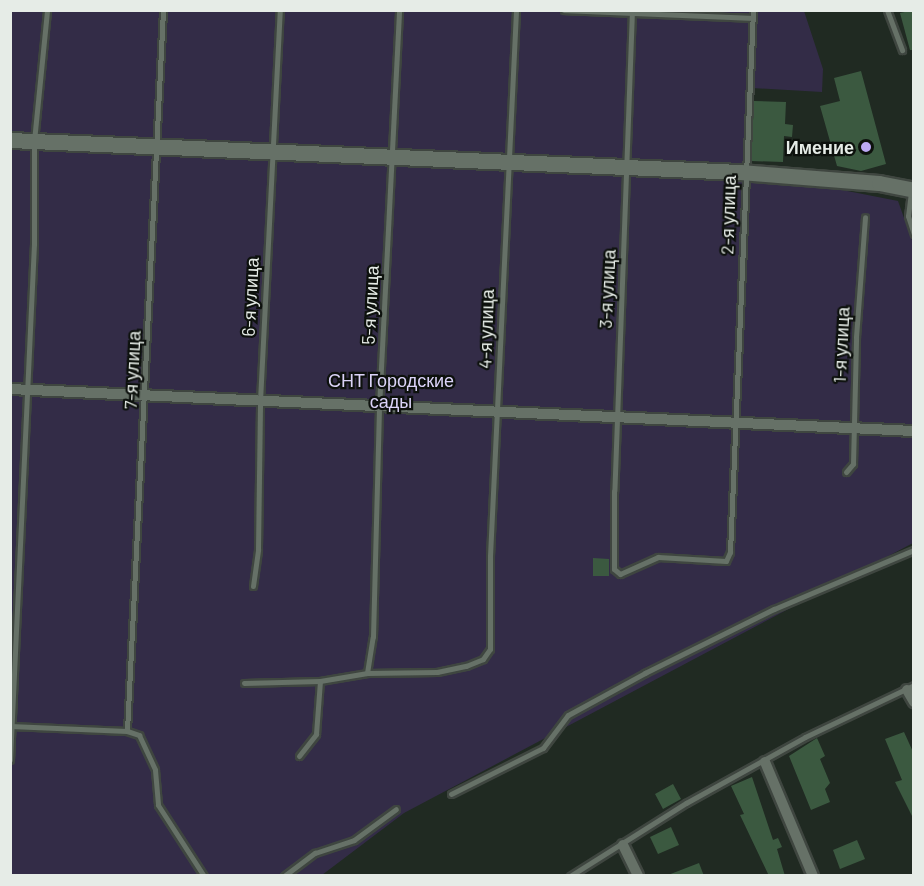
<!DOCTYPE html>
<html>
<head>
<meta charset="utf-8">
<style>
  body { margin:0 }
  #map { position:relative; width:924px; height:886px; overflow:hidden; background:#202a22; font-family:Barlow,sans-serif }
  div>[style] { position:absolute }
  .green>* { inset:0; background:#332c47 }
  .building>* { inset:0; background:#3b5940 }
  .roads { filter:drop-shadow(2px 0 #3f4640) drop-shadow(-2px 0 #3f4640) drop-shadow(0 2px #3f4640) drop-shadow(0 -2px #3f4640) }
  .lane>* { height:5px; margin:-2.5px; padding:0 2.5px; transform-origin:2.5px; border-radius:2.5px; background:#667167 }
  .street>* { height:10px; margin:-5px; padding:0 5px; transform-origin:5px; border-radius:5px; background:#667167 }
  .secondary>* { height:15px; margin:-7.5px; padding:0 7.5px; transform-origin:7.5px; border-radius:7.5px; background:#667167 }
  .dots>* { width:16px; height:16px; translate:-50% -50%; box-sizing:border-box; border:3px solid #0d110d; border-radius:50% }
  span { translate:-50% -50%; white-space:nowrap; text-align:center; line-height:1.15; -webkit-text-stroke:4.5px #0d110d; paint-order:stroke }
  .poi-label { font-size:18px; color:#e6ece7; font-weight:700 }
  .right { translate:-100% -50%; text-align:right }
  .street-label { font-size:18px; color:#e6ece7 }
  .park-label { font-size:18px; color:#dbd3f8 }
  .frame { position:absolute; inset:0; border:12px solid #e6ece7; pointer-events:none }
</style>
</head>
<body>
<div id="map">
  <div class="green">
    <div style="clip-path:polygon(10px 11px,804px 11px,823px 69px,822px 92px,752px 88px,746px 181px,827px 187px,898px 201px,914px 246px,913px 543px,404px 813px,322px 875px,11px 875px)"></div>
  </div>
  <div class="building">
    <div style="clip-path:polygon(914px 10px,914px 50px,910px 50px,900px 13px)"></div>
    <div style="clip-path:polygon(861px 71px,886px 164px,861px 171px,837px 166px,820px 106px,840px 101px,834px 78px)"></div>
    <div style="clip-path:polygon(754px 101px,786px 102px,785px 124px,793px 125px,792px 137px,784px 136px,783px 162px,751px 161px)"></div>
    <div style="clip-path:polygon(593px 558px,609px 559px,609px 576px,593px 576px)"></div>
    <div style="clip-path:polygon(904px 732px,914px 754px,914px 820px,895px 782px,902px 780px,885px 739px)"></div>
    <div style="clip-path:polygon(817px 738px,825px 756px,820px 759px,830px 783px,825px 789px,830px 802px,811px 810px,789px 756px)"></div>
    <div style="clip-path:polygon(752px 777px,773px 840px,778px 838px,782px 847px,777px 849px,785px 876px,769px 876px,740px 815px,744px 814px,731px 786px)"></div>
    <div style="clip-path:polygon(673px 784px,681px 799px,663px 809px,655px 794px)"></div>
    <div style="clip-path:polygon(671px 827px,679px 845px,658px 854px,650px 837px)"></div>
    <div style="clip-path:polygon(857px 840px,865px 859px,840px 869px,833px 850px)"></div>
    <div style="clip-path:polygon(699px 863px,704px 876px,668px 876px,668px 875px)"></div>
  </div>
  <div class="roads">
    <div class="lane">
      <div style="left:564px;top:10px;width:188px;rotate:2.4deg"></div>
      <div style="left:632px;top:10px;width:481px;rotate:92.1deg"></div>
      <div style="left:614px;top:491px;width:78px;rotate:90deg"></div>
      <div style="left:614px;top:569px;width:8px;rotate:40deg"></div>
      <div style="left:620px;top:574px;width:42px;rotate:-24.1deg"></div>
      <div style="left:658px;top:557px;width:68px;rotate:3.4deg"></div>
      <div style="left:726px;top:561px;width:10px;rotate:-66deg"></div>
      <div style="left:730px;top:552px;width:542px;rotate:-87.57deg"></div>
      <div style="left:887px;top:10px;width:43px;rotate:69.4deg"></div>
      <div style="left:911px;top:192px;width:24px;rotate:97deg"></div>
      <div style="left:908px;top:216px;width:19px;rotate:72deg"></div>
      <div style="left:846px;top:472px;width:11px;rotate:-49deg"></div>
      <div style="left:853px;top:464px;width:127px;rotate:-88.6deg"></div>
      <div style="left:856px;top:337px;width:120px;rotate:-85.7deg"></div>
      <div style="left:253px;top:586px;width:37px;rotate:-82deg"></div>
      <div style="left:258px;top:549px;width:148px;rotate:-89.2deg"></div>
      <div style="left:260px;top:401px;width:392px;rotate:-87.1deg"></div>
      <div style="left:367px;top:673px;width:36px;rotate:-81deg"></div>
      <div style="left:373px;top:637px;width:230px;rotate:-88.5deg"></div>
      <div style="left:379px;top:407px;width:398px;rotate:-87.1deg"></div>
      <div style="left:244px;top:683px;width:76px;rotate:-1.5deg"></div>
      <div style="left:10px;top:726px;width:117px;rotate:2.4deg"></div>
      <div style="left:127px;top:731px;width:13px;rotate:18deg"></div>
      <div style="left:139px;top:735px;width:38px;rotate:65deg"></div>
      <div style="left:155px;top:770px;width:35px;rotate:85deg"></div>
      <div style="left:158px;top:805px;width:85px;rotate:57.1deg"></div>
      <div style="left:127px;top:731px;width:722px;rotate:-87.14deg"></div>
      <div style="left:299px;top:756px;width:28px;rotate:-52deg"></div>
      <div style="left:316px;top:734px;width:53px;rotate:-85.7deg"></div>
      <div style="left:320px;top:681px;width:48px;rotate:-9.7deg"></div>
      <div style="left:367px;top:673px;width:70px;rotate:-0.8deg"></div>
      <div style="left:437px;top:672px;width:30px;rotate:-12deg"></div>
      <div style="left:466px;top:666px;width:18px;rotate:-22deg"></div>
      <div style="left:483px;top:659px;width:12px;rotate:-55deg"></div>
      <div style="left:490px;top:649px;width:93px;rotate:-90deg"></div>
      <div style="left:490px;top:556px;width:547px;rotate:-87.27deg"></div>
      <div style="left:10px;top:760px;width:517px;rotate:-87.34deg"></div>
      <div style="left:34px;top:244px;width:103px;rotate:-90deg"></div>
      <div style="left:34px;top:141px;width:132px;rotate:-84.3deg"></div>
      <div style="left:451px;top:794px;width:103px;rotate:-26.6deg"></div>
      <div style="left:543px;top:748px;width:41px;rotate:-52.9deg"></div>
      <div style="left:568px;top:715px;width:88px;rotate:-28.6deg"></div>
      <div style="left:645px;top:673px;width:144px;rotate:-26.4deg"></div>
      <div style="left:774px;top:609px;width:152px;rotate:-22.9deg"></div>
      <div style="left:284px;top:876px;width:39px;rotate:-37deg"></div>
      <div style="left:315px;top:853px;width:41px;rotate:-18.4deg"></div>
      <div style="left:354px;top:840px;width:52px;rotate:-36.4deg"></div>
      <div style="left:570px;top:876px;width:137px;rotate:-32.2deg"></div>
      <div style="left:686px;top:803px;width:136px;rotate:-29deg"></div>
      <div style="left:805px;top:737px;width:121px;rotate:-25.5deg"></div>
    </div>
    <div class="street">
      <div style="left:10px;top:389px;width:905px;rotate:2.66deg"></div>
      <div style="left:907px;top:690px;width:14px;rotate:60deg"></div>
      <div style="left:765px;top:762px;width:124px;rotate:67.2deg"></div>
      <div style="left:623px;top:845px;width:34px;rotate:64deg"></div>
    </div>
    <div class="secondary">
      <div style="left:10px;top:140px;width:731px;rotate:2.51deg"></div>
      <div style="left:740px;top:172px;width:139px;rotate:4.5deg"></div>
      <div style="left:879px;top:183px;width:36px;rotate:11deg"></div>
    </div>
  </div>
  <div class="dots">
    <div style="left:866px;top:147px;background:#bda9f5"></div>
  </div>
  <div class="poi-label">
    <span class="right" style="left:854px;top:147px">Имение</span>
  </div>
  <div class="street-label">
    <span style="left:728px;top:215px;rotate:-88deg">2-я улица</span>
    <span style="left:607px;top:289px;rotate:-87deg">3-я улица</span>
    <span style="left:250px;top:297px;rotate:-87deg">6-я улица</span>
    <span style="left:370px;top:305px;rotate:-87deg">5-я улица</span>
    <span style="left:486px;top:329px;rotate:-88deg">4-я улица</span>
    <span style="left:841px;top:345px;rotate:-87deg">1-я улица</span>
    <span style="left:132px;top:370px;rotate:-87deg">7-я улица</span>
  </div>
  <div class="park-label">
    <span style="left:391px;top:391px">СНТ Городские<br>сады</span>
  </div>
  <div class="frame"></div>
</div>
</body>
</html>
